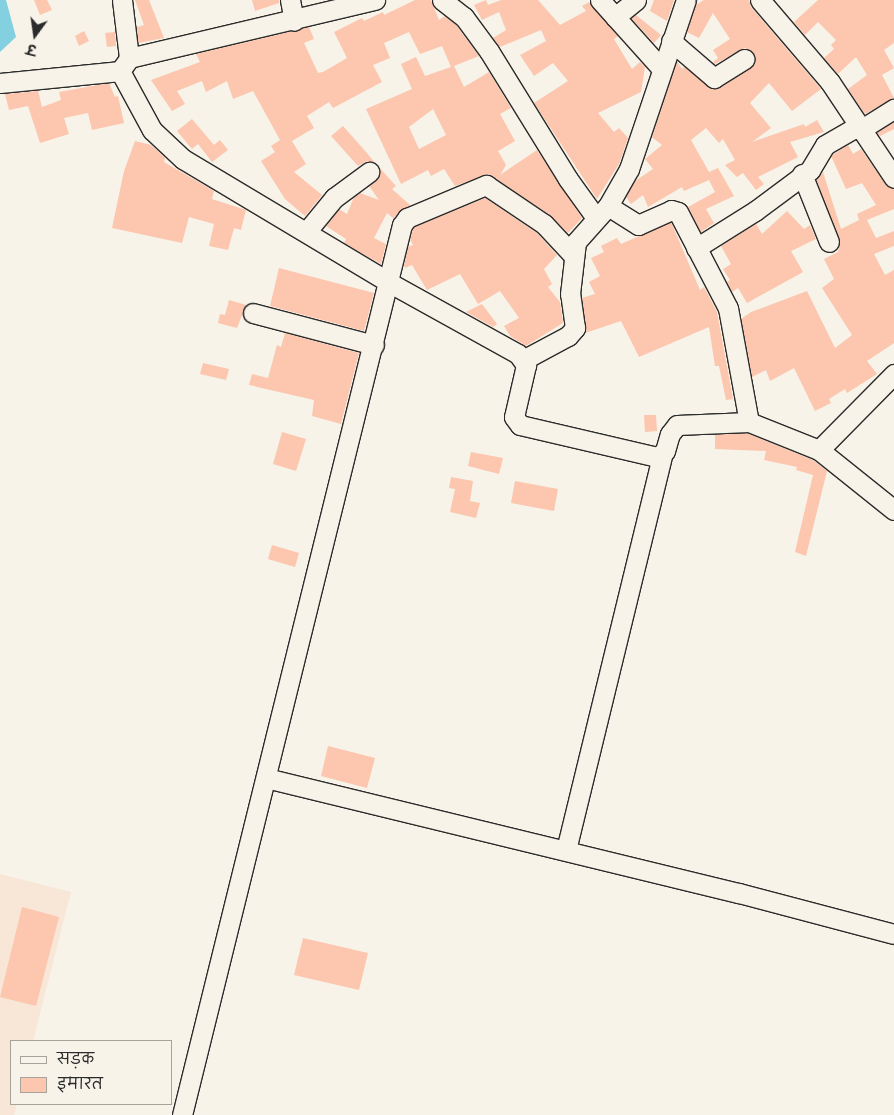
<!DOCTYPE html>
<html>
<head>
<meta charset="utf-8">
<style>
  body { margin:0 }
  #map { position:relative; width:894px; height:1115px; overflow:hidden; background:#f7f3e8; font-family:"Shantell Sans","Playpen Sans Deva",sans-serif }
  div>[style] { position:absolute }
  .built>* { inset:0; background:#f8e6d7 }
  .water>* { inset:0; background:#82d0e0 }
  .building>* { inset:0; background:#fcc6af }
  .roads { filter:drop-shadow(1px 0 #2b2b2b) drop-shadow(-1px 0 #2b2b2b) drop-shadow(0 1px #2b2b2b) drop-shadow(0 -1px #2b2b2b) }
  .minor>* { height:19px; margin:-9.5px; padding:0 9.5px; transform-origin:9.5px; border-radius:9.5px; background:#f7f3e8 }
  span { translate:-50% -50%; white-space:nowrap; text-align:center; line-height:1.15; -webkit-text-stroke:5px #f7f3e8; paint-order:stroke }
  .legend { position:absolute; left:10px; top:1040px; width:162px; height:65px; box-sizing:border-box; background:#f7f3e8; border:1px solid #a5a39c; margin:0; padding:6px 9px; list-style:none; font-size:15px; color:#2b2b2b }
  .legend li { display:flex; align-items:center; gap:10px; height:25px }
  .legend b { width:25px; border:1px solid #a5a39c }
  .north { position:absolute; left:10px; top:10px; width:50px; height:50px; -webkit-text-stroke:4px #f7f3e8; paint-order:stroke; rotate:194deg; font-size:14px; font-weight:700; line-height:20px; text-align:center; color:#2b2b2b }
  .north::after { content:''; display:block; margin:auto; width:18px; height:22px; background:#2b2b2b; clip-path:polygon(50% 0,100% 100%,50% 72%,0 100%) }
</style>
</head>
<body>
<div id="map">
  <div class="built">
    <div style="clip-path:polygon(0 874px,71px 892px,33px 1041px,11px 1041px,11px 1104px,17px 1104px,14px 1115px,0 1115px)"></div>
  </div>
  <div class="water">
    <div style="clip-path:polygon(0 0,6px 0,16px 37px,0 52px)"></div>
  </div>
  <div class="building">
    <div style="clip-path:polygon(34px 0,47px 0,52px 10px,40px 15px)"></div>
    <div style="clip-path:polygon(135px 0,149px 0,164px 38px,138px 43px,137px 27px,144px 25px)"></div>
    <div style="clip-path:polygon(252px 0,279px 0,279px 3px,255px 11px)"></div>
    <div style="clip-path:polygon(evenodd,415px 0,431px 0,439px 20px,445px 16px,456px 25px,479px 56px,454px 66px,464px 87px,489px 72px,511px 108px,500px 114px,515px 141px,498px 151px,506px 165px,500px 175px,537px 150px,582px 218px,568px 233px,550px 215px,488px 174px,455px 186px,444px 169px,431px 176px,428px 170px,401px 184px,366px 109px,412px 89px,401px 64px,416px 57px,425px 76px,451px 67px,442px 46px,420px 54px,409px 32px,384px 43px,390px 58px,373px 65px,382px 82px,333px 108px,329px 102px,307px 116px,314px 128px,292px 141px,306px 164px,294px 172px,322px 195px,305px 216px,285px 199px,261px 161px,275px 152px,271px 146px,280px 140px,253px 91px,233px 99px,227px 81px,206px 92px,202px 81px,177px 91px,185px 104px,172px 111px,151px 80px,200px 62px,196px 54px,309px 27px,314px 39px,304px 43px,318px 73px,323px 72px,347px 58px,334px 32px,362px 18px,364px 21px,383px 12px,384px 15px,415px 0,433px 109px,446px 135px,419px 149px,409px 127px,433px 109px)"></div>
    <div style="clip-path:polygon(486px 0,488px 5px,501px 0,538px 0,560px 25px,586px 11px,582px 6px,589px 2px,618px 36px,614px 39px,632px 69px,640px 62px,645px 67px,641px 92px,598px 113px,614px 132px,619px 128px,628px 138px,619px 164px,597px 199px,534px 103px,568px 81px,553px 63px,534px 76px,520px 55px,546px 41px,541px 30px,500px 47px,493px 38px,506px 30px,499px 12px,482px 20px,474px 5px)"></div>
    <div style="clip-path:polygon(654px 0,674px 0,667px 21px,650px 11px)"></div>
    <div style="clip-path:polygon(704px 0,749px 0,751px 7px,821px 89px,792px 111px,769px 83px,750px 103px,771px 128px,752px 142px,804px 124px,805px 127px,817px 120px,824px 132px,790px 142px,798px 157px,758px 177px,764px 184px,756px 190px,743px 173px,737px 177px,725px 165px,735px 160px,723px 139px,719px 143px,706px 128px,691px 140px,709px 172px,718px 168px,734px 196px,706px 209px,714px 223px,701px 232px,688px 207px,715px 192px,709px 180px,684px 191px,682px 187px,648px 207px,643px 195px,631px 204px,626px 197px,635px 181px,653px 169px,645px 159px,662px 145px,652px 137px,677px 61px,682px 69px,684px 67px,714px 89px,755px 64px,754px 53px,745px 48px,715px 64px,713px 62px,718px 58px,713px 50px,730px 39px,713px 13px,699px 38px,687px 32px,696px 5px)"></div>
    <div style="clip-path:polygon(818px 0,894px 0,894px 43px,884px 50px,894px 68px,882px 75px,894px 98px,865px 114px,848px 89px,867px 75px,856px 57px,838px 74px,824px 58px,834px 49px,831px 45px,836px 40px,818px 22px,805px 35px,794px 22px)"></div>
    <div style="clip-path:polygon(636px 15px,661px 35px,654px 43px,631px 18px)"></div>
    <div style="clip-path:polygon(84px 31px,89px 41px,79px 46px,75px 36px)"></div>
    <div style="clip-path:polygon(115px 32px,116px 46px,107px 47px,105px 33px)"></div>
    <div style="clip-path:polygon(109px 83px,115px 97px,118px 96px,124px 123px,92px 130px,88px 113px,64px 118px,69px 134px,40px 143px,28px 106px,9px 110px,5px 94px,38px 91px,42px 107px,61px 100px,59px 92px)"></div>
    <div style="clip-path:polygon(192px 119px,214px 145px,220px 140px,228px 150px,212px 162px,198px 144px,192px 149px,177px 131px)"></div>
    <div style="clip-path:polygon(894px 122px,894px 129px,880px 136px,877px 133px)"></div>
    <div style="clip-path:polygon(343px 126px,366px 152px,376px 164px,367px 161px,358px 166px,331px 136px)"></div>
    <div style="clip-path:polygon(135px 141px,151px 145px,165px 158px,164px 162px,214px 191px,212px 199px,246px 210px,241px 230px,234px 228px,228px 250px,209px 246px,214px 224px,189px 217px,182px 243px,112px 228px,124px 171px)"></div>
    <div style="clip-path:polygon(848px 145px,853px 154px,861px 149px,885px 184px,894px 189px,894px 209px,867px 220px,876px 238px,894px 231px,894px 246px,874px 254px,885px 275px,894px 270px,894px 343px,867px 361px,877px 374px,847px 393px,845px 389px,829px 399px,831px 403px,815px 411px,794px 368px,770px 381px,766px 370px,752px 377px,741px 319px,751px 312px,807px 291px,835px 348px,852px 335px,822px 288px,834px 279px,824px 259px,838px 252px,840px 243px,816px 179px,823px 172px,841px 229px,859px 220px,857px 214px,876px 205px,862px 183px,846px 189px,831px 156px)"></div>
    <div style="clip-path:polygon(378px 166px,396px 186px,392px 189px,410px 205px,393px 218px,387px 213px,374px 238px,386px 244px,381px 264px,344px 243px,346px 239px,326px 226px,339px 209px,347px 214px,354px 197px,360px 193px,379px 200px,369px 186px,379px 177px)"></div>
    <div style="clip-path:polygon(485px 198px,537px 233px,557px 255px,544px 269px,552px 284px,548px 287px,560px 302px,563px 323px,526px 346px,510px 336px,504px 326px,519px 318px,500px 291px,478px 304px,460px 274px,427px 290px,412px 265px,405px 268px,404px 265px,408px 247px,413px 245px,410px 239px,414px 227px)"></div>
    <div style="clip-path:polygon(787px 211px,804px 229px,810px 225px,816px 239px,791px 251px,803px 272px,747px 303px,738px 288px,732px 292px,727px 282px,730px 280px,723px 269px,731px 264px,721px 246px,756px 224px,762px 234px)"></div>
    <div style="clip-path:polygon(671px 222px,700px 290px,704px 287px,717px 312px,733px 399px,726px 400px,719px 366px,715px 366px,709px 327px,639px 357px,621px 321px,585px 333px,582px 298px,595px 294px,589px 282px,600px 276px,591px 258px,604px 252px,601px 246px,617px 238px,621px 244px)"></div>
    <div style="clip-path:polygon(279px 268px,374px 293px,364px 331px,270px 306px)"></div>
    <div style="clip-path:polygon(229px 300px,246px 305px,237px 328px,218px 323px,220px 314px,225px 315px)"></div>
    <div style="clip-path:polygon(482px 304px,497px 324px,493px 327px,466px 312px)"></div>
    <div style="clip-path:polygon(285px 333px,359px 353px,341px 424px,312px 416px,314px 400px,249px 385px,252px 374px,268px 378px,277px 345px,281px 347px)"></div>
    <div style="clip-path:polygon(203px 363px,229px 369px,226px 380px,200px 374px)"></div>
    <div style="clip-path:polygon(644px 415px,656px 415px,657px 431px,645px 432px)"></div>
    <div style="clip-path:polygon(282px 432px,306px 439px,296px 471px,273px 464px)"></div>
    <div style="clip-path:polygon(747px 433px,813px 460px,827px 471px,806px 556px,795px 552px,813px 475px,796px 470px,797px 467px,764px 460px,766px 451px,715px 449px,715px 435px)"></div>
    <div style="clip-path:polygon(471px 452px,503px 458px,499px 474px,468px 466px)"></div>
    <div style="clip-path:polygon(451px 477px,473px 481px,470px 501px,480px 503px,476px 518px,450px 512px,455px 489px,449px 488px)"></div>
    <div style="clip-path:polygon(515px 481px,558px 489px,554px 511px,511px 503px)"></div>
    <div style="clip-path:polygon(272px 545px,299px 553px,295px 567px,268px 559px)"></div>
    <div style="clip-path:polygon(328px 746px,375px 758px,367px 788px,321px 776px)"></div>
    <div style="clip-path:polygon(22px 907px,59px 917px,36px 1006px,0 997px)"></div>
    <div style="clip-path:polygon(303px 938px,368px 953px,359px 990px,294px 975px)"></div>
  </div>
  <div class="roads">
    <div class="minor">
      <div style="left:122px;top:0;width:58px;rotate:83.1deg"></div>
      <div style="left:129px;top:58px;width:253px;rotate:-13.3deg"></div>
      <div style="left:290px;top:0;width:21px;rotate:79deg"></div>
      <div style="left:442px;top:0;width:28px;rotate:38deg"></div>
      <div style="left:464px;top:17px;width:42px;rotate:53.7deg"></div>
      <div style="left:489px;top:51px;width:150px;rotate:58.3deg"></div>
      <div style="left:568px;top:179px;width:48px;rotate:54.3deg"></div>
      <div style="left:600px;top:0;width:93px;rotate:48.1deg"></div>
      <div style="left:760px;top:0;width:108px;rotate:49.5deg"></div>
      <div style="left:830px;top:82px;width:115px;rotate:56.3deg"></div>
      <div style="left:615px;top:17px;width:27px;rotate:-39deg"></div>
      <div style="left:671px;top:41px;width:57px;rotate:40.7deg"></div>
      <div style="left:714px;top:78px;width:36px;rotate:-32deg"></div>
      <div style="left:120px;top:71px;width:67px;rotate:61.5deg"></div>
      <div style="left:152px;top:130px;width:42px;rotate:43.1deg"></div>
      <div style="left:183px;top:159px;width:241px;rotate:30.9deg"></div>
      <div style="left:390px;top:283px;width:146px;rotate:29deg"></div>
      <div style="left:518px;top:354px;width:14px;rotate:54deg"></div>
      <div style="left:526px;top:365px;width:53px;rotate:103deg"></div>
      <div style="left:514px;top:417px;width:10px;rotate:53deg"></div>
      <div style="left:520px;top:425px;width:142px;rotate:13.1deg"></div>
      <div style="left:658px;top:457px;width:9px;rotate:-41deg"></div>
      <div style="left:665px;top:451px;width:18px;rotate:-74deg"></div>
      <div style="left:670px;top:434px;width:11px;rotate:-52deg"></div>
      <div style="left:677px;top:425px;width:72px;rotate:-2.4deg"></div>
      <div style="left:749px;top:422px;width:75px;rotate:21.8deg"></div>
      <div style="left:819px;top:450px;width:96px;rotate:38.7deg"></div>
      <div style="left:0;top:83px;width:121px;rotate:-5.7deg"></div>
      <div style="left:120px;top:71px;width:14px;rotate:-54deg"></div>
      <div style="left:860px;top:130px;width:40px;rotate:-32deg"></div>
      <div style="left:802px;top:174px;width:73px;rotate:68.3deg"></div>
      <div style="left:608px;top:206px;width:36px;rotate:32deg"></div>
      <div style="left:638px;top:225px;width:36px;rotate:-24deg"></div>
      <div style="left:671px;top:210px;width:7px;rotate:16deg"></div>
      <div style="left:678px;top:212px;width:108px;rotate:62.5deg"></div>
      <div style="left:728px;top:308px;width:116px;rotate:79.6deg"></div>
      <div style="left:307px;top:231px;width:43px;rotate:-50.7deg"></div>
      <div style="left:334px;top:198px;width:44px;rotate:-36.6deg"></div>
      <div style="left:696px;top:248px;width:70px;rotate:-32.1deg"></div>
      <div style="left:755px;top:211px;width:69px;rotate:-36.7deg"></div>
      <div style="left:810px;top:170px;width:29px;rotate:-59deg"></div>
      <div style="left:825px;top:145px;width:38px;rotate:-30deg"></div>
      <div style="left:253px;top:313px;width:125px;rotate:14.8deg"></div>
      <div style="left:523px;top:360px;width:51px;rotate:-28.1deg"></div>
      <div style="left:568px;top:336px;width:11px;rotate:-49deg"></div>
      <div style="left:575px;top:328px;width:34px;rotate:-98deg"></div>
      <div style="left:570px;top:294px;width:52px;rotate:-83.4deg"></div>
      <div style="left:576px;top:242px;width:48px;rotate:-48.4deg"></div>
      <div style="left:608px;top:206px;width:43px;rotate:-60.4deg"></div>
      <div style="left:629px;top:169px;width:178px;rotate:-71.4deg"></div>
      <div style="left:819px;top:450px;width:107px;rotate:-45.4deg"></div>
      <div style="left:266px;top:778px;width:487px;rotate:13.7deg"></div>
      <div style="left:739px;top:893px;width:160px;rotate:14.8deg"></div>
      <div style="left:566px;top:850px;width:406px;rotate:-76.3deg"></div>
      <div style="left:182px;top:1115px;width:917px;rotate:-76.12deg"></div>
      <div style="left:402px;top:225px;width:9px;rotate:-54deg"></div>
      <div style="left:407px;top:218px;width:86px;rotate:-22.7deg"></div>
      <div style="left:486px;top:185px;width:70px;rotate:33.9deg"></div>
      <div style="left:544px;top:224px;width:42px;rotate:46.9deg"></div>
    </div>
  </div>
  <ul class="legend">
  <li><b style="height:6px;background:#f7f3e8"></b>सड़क</li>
  <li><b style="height:14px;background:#fcc6af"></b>इमारत</li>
  </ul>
  <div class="north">उ</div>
</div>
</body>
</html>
